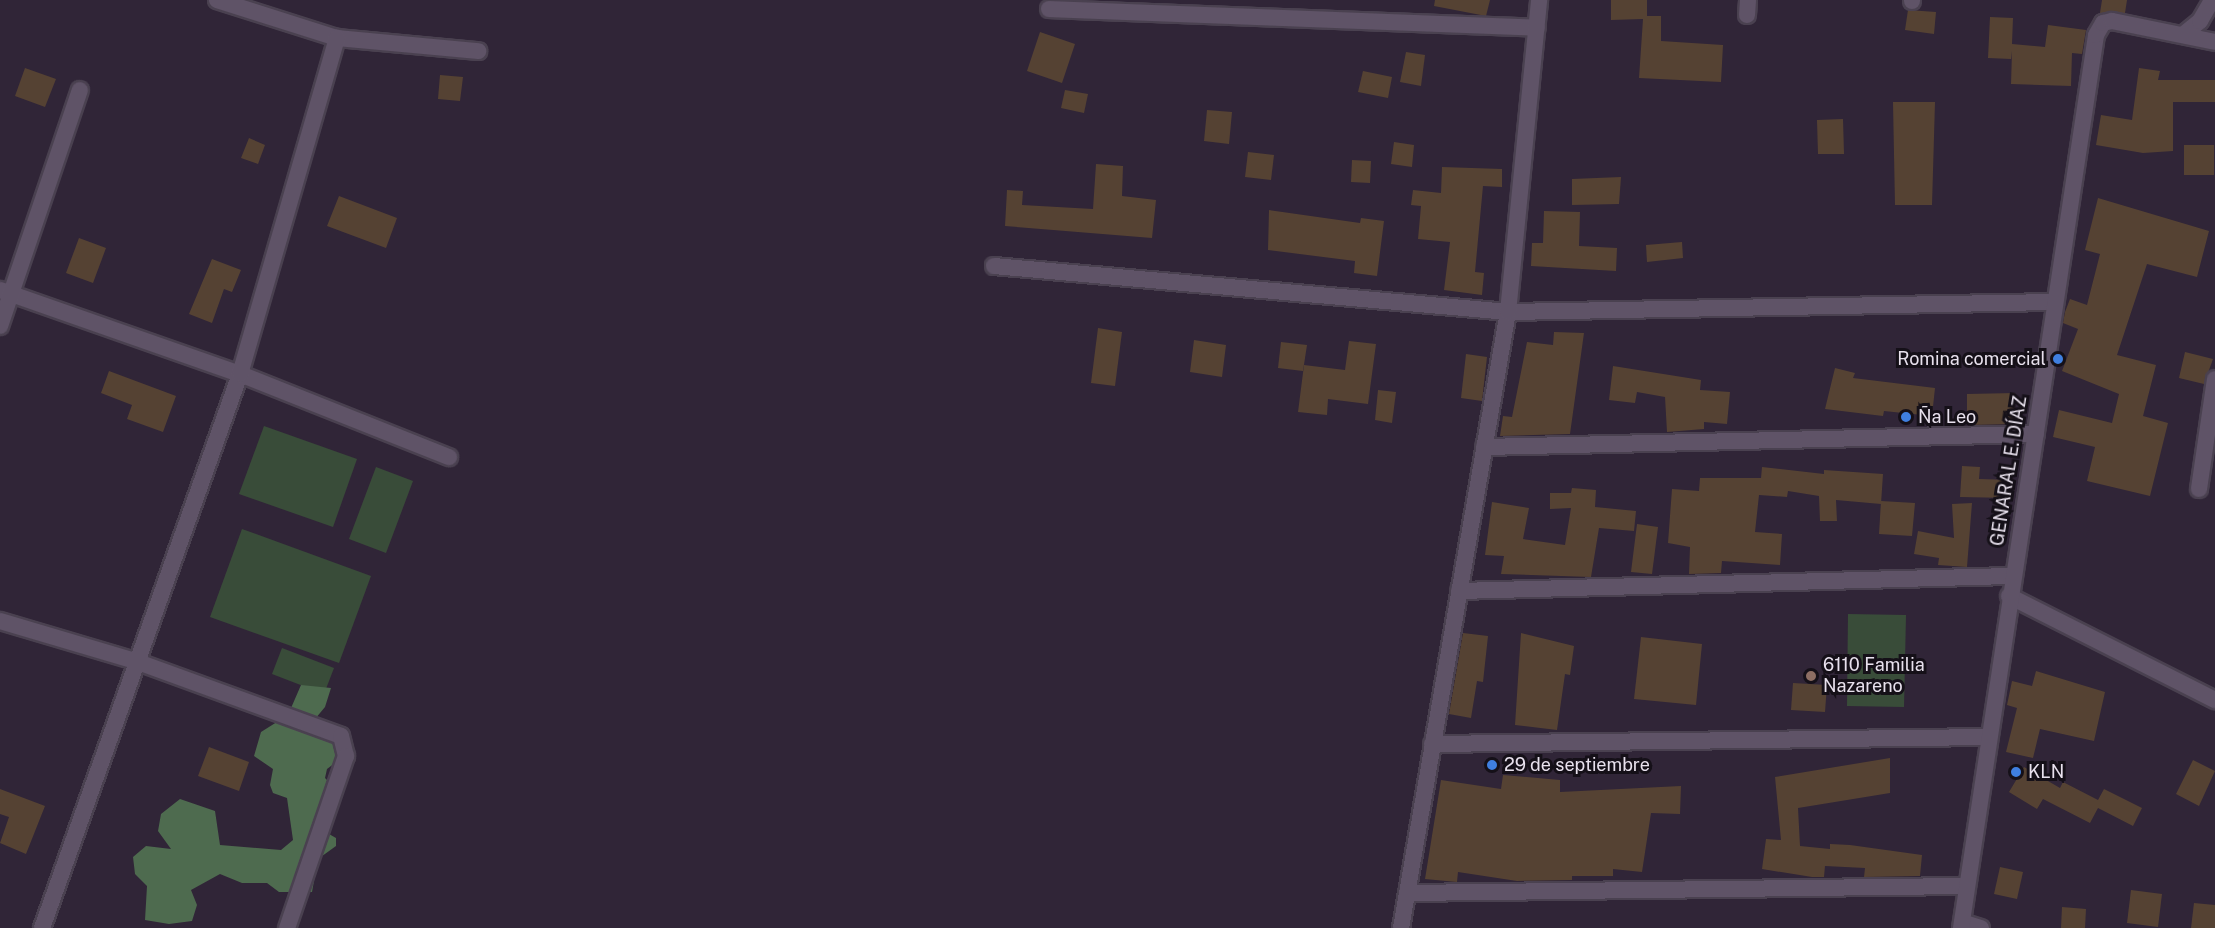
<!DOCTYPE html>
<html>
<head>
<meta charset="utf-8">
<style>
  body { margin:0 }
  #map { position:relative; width:2215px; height:928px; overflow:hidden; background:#302537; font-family:"Public Sans",sans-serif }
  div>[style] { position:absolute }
  .green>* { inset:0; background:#394c39 }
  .forest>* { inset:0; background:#4e6b4f }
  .building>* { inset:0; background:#554233 }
  .roads { filter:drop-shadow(2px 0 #4a4150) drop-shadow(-2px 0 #4a4150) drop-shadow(0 2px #4a4150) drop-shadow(0 -2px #4a4150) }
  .minor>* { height:16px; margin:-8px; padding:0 8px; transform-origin:8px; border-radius:8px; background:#5f5367 }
  .dots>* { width:16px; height:16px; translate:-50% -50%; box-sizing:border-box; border:3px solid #151018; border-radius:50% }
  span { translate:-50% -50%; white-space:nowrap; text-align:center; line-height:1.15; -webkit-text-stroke:6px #151018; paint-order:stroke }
  .poi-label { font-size:18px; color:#e8e1ed }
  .right { translate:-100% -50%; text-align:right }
  .left { translate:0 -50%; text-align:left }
  .street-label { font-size:18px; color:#e8e1ed }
</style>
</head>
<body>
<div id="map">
  <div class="green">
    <div style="clip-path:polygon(264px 426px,357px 459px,333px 527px,239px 494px)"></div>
    <div style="clip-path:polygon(376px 467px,413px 481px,386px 553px,349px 539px)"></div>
    <div style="clip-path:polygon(242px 529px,371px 576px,339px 663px,210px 617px)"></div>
    <div style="clip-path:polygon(1848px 614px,1906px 615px,1904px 707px,1847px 706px)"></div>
    <div style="clip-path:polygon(282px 648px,334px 668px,324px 694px,272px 674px)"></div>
  </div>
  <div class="forest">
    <div style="clip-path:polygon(301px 685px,331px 688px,325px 707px,315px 719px,334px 735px,339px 760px,327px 769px,325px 778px,331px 784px,327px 808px,315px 817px,315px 826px,336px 838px,336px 846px,318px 859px,312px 892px,279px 892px,267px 883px,242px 883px,220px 874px,191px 890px,197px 905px,192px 921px,169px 924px,145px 920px,147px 886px,135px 874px,133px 857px,146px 846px,171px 849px,158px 831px,161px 814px,180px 799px,215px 811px,220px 845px,281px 850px,293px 840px,287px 798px,273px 793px,270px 785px,273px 769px,254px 756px,261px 732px,288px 715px)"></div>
  </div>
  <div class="building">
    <div style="clip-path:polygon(1435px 0,1490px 0,1486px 16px,1434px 6px)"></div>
    <div style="clip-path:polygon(1611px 0,1647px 0,1647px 16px,1661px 16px,1661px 41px,1723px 45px,1721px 82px,1639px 78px,1643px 19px,1611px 20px)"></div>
    <div style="clip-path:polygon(2102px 0,2127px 0,2125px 13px,2100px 13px)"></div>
    <div style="clip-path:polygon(1908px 10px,1936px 12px,1934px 34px,1905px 30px)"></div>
    <div style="clip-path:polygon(1990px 17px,2013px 18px,2012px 44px,2045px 47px,2048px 25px,2086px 30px,2082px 54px,2072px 53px,2071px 86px,2011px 84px,2012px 51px,2011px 59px,1988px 58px)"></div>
    <div style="clip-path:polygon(1040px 32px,1075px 44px,1062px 83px,1027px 71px)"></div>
    <div style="clip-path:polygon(1406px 52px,1425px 55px,1421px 86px,1400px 82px)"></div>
    <div style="clip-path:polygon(25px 68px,56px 79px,45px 107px,15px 96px)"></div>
    <div style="clip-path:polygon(2139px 68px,2160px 71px,2158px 80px,2215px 80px,2215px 102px,2173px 102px,2173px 151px,2143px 153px,2096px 145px,2101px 115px,2132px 120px)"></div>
    <div style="clip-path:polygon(1363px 71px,1392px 77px,1388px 98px,1358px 92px)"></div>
    <div style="clip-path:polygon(440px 75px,463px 77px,460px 101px,438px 99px)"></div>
    <div style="clip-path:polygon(1065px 90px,1088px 94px,1084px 113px,1061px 108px)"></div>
    <div style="clip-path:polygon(1893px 102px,1935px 102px,1932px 205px,1895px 205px)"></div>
    <div style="clip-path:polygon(1207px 110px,1232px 112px,1229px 144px,1204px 141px)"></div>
    <div style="clip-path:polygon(1843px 119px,1844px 154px,1818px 154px,1817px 120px)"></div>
    <div style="clip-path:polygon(249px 138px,265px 145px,258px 164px,241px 158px)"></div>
    <div style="clip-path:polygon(1394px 142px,1414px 145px,1412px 167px,1391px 164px)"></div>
    <div style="clip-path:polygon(2184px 145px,2214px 145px,2214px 175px,2184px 175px)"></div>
    <div style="clip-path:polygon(1248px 152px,1274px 155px,1271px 180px,1245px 177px)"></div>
    <div style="clip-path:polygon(1352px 160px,1371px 161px,1370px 183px,1351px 182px)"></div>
    <div style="clip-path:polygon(1096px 164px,1123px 166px,1122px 196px,1156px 200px,1152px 238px,1005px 226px,1007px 190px,1023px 191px,1022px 205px,1093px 209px)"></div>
    <div style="clip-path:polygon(1442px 167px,1502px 169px,1502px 187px,1483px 186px,1475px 272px,1484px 273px,1482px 295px,1444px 290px,1450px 242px,1418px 239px,1421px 206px,1411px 205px,1413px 190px,1441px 193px)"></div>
    <div style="clip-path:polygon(1621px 177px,1619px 204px,1572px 205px,1572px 179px)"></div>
    <div style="clip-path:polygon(339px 196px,397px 218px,386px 248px,327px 226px)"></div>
    <div style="clip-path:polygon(2098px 198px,2209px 231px,2197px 277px,2147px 264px,2117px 355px,2156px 365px,2143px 416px,2168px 423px,2150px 496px,2087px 481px,2095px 447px,2053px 437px,2059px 410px,2112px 423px,2119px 394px,2062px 371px,2078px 329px,2063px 323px,2065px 312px,2070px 299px,2087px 305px,2100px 254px,2085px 250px)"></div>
    <div style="clip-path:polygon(1269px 210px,1360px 223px,1361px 218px,1384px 221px,1377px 276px,1354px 273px,1355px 261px,1268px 250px)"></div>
    <div style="clip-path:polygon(1544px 211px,1580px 212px,1579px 246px,1617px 248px,1616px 271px,1531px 266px,1532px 243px,1543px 243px)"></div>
    <div style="clip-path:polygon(79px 238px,106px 248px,93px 283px,66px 273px)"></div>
    <div style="clip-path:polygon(1682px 242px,1683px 258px,1647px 262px,1646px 245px)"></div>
    <div style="clip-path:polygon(212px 259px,241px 270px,232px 292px,224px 289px,212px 323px,189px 314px)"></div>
    <div style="clip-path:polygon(1098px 328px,1122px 332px,1115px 386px,1091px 383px)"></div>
    <div style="clip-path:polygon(1554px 332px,1584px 333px,1570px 434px,1500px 436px,1503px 416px,1512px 417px,1527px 342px,1553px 345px)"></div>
    <div style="clip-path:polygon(1194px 340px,1226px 345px,1222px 377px,1190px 372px)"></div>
    <div style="clip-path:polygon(1349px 341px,1376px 344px,1368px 404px,1328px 399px,1327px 415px,1298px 412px,1304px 365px,1345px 370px)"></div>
    <div style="clip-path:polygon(1281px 342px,1307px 345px,1303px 371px,1278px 368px)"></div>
    <div style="clip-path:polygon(2185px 352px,2213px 359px,2204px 384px,2179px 378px)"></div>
    <div style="clip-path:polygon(1466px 354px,1487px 357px,1482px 401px,1461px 398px)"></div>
    <div style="clip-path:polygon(1613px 366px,1701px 380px,1700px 390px,1730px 392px,1727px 424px,1704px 422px,1704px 429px,1667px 432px,1665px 397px,1637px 392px,1635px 403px,1609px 400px)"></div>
    <div style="clip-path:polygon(1835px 368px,1855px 373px,1853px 378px,1935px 388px,1932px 416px,1884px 411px,1883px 416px,1825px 409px)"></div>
    <div style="clip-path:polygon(109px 371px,176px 396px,163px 432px,127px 419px,132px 405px,101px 393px)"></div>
    <div style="clip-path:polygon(1378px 390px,1396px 392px,1392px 423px,1375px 420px)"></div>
    <div style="clip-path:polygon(2015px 393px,2015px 424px,1967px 425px,1967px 394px)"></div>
    <div style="clip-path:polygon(1962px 466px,1980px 467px,1979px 479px,2010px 480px,2010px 498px,1960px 497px)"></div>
    <div style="clip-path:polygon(1762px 467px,1824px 474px,1824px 470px,1883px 474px,1881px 504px,1836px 500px,1837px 521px,1820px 521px,1819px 496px,1788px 491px,1787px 497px,1759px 495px,1755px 532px,1782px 534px,1780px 565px,1722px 561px,1721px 573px,1689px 574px,1690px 547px,1668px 543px,1672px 489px,1699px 491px,1700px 478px,1761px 478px)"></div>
    <div style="clip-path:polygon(1572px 488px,1596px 490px,1595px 507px,1636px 511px,1634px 531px,1599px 528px,1591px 577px,1501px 574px,1504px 556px,1485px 555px,1492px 502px,1529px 508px,1523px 539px,1565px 545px,1571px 508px,1550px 509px,1550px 493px,1571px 493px)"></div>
    <div style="clip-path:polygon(1881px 501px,1915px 503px,1912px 536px,1879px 534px)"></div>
    <div style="clip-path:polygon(1972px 503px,1967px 567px,1938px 565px,1939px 558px,1914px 554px,1918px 531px,1954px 538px,1952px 504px)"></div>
    <div style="clip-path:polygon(1637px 524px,1658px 527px,1652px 574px,1631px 572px)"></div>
    <div style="clip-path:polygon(1463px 633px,1488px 636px,1483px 682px,1477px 681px,1471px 718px,1449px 714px)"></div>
    <div style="clip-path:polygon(1521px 633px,1574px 646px,1570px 675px,1565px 674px,1557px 730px,1515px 725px)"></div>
    <div style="clip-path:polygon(1641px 637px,1702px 644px,1696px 705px,1634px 699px)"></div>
    <div style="clip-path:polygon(2036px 671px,2105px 692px,2094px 741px,2040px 729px,2033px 758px,2006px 752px,2017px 708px,2007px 705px,2012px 681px,2032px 686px)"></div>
    <div style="clip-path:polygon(1793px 683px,1827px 685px,1825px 712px,1791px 710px)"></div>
    <div style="clip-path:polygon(209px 747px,249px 762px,239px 791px,198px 776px)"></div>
    <div style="clip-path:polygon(1890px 758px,1890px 793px,1798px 808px,1800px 846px,1830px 849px,1830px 844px,1850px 845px,1922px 855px,1920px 876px,1864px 877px,1865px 868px,1825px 866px,1824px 877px,1812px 877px,1762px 869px,1766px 839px,1781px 840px,1775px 777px)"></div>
    <div style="clip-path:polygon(2193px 760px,2215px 771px,2199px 806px,2176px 794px)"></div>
    <div style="clip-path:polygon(2024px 767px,2060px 788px,2063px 782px,2098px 800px,2104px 789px,2142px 808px,2133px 826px,2098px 808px,2090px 823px,2043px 799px,2037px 809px,2009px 792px)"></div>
    <div style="clip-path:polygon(1503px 775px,1560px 780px,1560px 792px,1681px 786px,1680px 814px,1651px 813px,1642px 872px,1613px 869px,1613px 876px,1572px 876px,1572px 880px,1517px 881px,1458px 872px,1457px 882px,1425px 879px,1441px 780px,1501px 789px)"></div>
    <div style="clip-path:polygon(0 789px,45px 806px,26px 854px,0 843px,9px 817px,0 814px)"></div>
    <div style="clip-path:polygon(2000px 867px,2023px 872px,2017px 899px,1994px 894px)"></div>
    <div style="clip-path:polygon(2131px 890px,2162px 894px,2158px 927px,2127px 923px)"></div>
    <div style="clip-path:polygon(2194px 903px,2215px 905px,2215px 928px,2191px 928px)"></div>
    <div style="clip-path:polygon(2062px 907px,2086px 909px,2085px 928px,2061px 928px)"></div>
  </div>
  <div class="roads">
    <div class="minor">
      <div style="left:217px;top:0;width:126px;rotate:17.6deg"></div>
      <div style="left:337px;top:38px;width:142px;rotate:5.3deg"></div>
      <div style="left:1912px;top:1px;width:1px;rotate:-90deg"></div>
      <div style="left:1049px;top:9px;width:488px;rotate:2.2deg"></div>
      <div style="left:1747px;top:15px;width:15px;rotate:-86deg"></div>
      <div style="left:2184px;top:34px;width:21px;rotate:-39deg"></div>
      <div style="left:2200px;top:21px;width:24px;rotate:-60deg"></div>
      <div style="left:994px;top:266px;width:516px;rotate:5.11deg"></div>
      <div style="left:1508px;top:312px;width:545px;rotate:-1.05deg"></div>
      <div style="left:0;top:290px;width:254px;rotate:19.3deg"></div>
      <div style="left:240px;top:374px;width:225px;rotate:21.7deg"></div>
      <div style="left:0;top:326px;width:249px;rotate:-71.3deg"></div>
      <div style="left:1484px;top:447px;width:552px;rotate:-1.35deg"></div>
      <div style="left:2199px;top:489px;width:111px;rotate:-81.7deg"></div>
      <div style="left:1459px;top:591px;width:552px;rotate:-1.56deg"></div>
      <div style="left:2009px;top:596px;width:231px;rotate:26.8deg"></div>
      <div style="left:0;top:621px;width:144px;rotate:16.5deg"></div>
      <div style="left:138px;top:662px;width:216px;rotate:20deg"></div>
      <div style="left:341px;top:736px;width:21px;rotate:76deg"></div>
      <div style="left:346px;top:756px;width:182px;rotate:108.9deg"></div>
      <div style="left:1432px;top:744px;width:556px;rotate:-0.72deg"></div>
      <div style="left:1407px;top:893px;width:558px;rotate:-0.72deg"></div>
      <div style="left:1962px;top:922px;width:20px;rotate:18deg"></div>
      <div style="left:42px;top:928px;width:588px;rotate:-70.33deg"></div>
      <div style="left:240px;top:374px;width:350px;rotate:-73.9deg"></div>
      <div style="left:1401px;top:928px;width:625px;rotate:-80.15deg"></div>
      <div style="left:1508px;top:312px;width:314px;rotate:-84.3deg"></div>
      <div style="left:1961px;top:928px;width:903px;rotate:-81.4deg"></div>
      <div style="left:2096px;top:35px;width:14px;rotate:-60deg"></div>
      <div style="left:2103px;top:23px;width:9px;rotate:-13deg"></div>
      <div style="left:2112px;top:21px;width:105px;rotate:11.5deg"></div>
    </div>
  </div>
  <div class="dots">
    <div style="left:2058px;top:359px;background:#3f7fe0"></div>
    <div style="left:1906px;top:417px;background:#3f7fe0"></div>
    <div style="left:1811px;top:676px;background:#8d6e63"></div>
    <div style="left:1492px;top:765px;background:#3f7fe0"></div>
    <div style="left:2016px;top:772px;background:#3f7fe0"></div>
  </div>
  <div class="poi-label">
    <span class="right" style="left:2046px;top:359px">Romina comercial</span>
    <span class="left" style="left:1918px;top:417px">Ña Leo</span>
    <span class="left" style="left:1823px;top:676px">6110 Familia<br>Nazareno</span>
    <span class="left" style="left:1504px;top:765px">29 de septiembre</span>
    <span class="left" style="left:2028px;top:772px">KLN</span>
  </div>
  <div class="street-label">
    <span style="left:2009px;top:471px;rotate:-81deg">GENARAL E. DÍAZ</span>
  </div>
</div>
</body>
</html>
